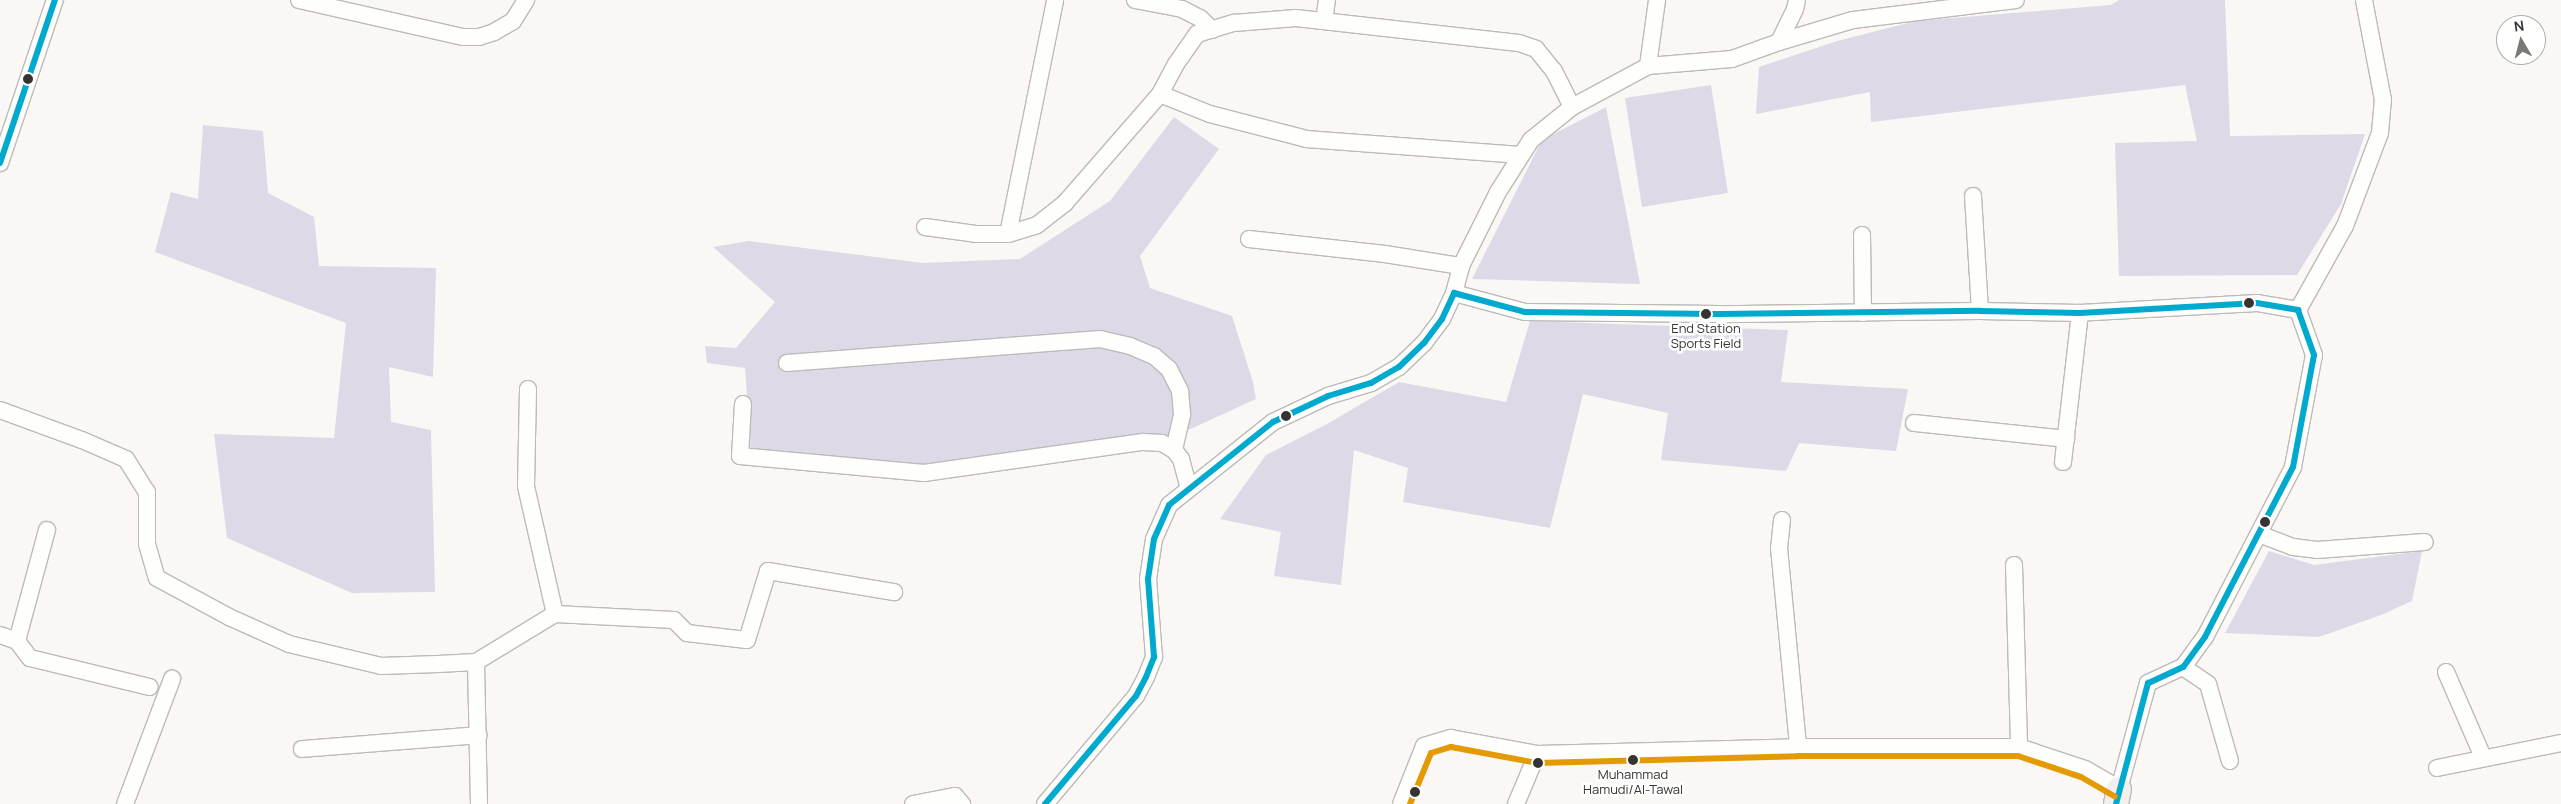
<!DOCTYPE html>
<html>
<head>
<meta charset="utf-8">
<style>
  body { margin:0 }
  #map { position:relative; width:2561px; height:804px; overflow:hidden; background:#fbf7f4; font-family:Manrope,sans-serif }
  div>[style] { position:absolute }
  .green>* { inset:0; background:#ded9e6 }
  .roads { filter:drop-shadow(1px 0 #bdbab8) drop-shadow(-1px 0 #bdbab8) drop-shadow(0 1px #bdbab8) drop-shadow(0 -1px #bdbab8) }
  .street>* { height:16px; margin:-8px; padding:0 8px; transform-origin:8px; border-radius:8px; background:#fefefd }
  .secondary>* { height:24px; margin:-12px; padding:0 12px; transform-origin:12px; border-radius:12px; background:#f3efec }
  .bus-1>* { height:6px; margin:-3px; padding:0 3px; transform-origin:3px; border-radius:3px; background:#00a9ce }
  .bus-2>* { height:6px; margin:-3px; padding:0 3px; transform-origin:3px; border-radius:3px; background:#e49a05 }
  .dots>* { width:14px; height:14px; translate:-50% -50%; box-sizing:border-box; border:2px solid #fff; border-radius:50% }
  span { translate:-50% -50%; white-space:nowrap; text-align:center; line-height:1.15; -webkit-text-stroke:5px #fff; paint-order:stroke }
  .bus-label { font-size:13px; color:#363331 }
  .north { position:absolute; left:2496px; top:15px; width:50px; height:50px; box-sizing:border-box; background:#fff; border:1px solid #afadad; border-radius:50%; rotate:352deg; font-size:14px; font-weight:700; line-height:20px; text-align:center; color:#363331 }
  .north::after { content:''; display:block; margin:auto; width:18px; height:22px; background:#7b7875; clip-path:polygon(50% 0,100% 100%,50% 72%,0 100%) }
</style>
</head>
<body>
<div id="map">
  <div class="green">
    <div style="clip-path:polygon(2119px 0,2225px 0,2230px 136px,2365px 134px,2341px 204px,2297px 275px,2119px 276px,2115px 143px,2197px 141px,2185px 85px,1871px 122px,1870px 92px,1756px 114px,1759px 67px,1837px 41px,1916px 21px,2111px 5px)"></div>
    <div style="clip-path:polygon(1711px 85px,1728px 193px,1642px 207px,1625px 98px)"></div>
    <div style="clip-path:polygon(1606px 107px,1640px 284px,1472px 279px,1542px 140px)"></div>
    <div style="clip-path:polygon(1174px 117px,1219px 149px,1140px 256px,1150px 288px,1232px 316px,1253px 382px,1256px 399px,1173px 437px,908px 472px,751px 453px,745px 368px,707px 363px,705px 346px,736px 348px,775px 302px,713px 247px,749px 241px,923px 263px,1020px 259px,1110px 201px)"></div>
    <div style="clip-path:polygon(203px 125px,263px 131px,268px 193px,314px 217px,319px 266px,436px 268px,433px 377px,389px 367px,391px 422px,431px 430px,435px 592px,352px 593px,227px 538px,214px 434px,334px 438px,346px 323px,155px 252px,171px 192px,198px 199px)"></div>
    <div style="clip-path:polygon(1530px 321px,1788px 330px,1781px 382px,1908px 389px,1896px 451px,1799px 443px,1786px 471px,1661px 460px,1668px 413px,1583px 394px,1550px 528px,1403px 502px,1408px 468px,1354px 450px,1341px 585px,1274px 576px,1281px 532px,1220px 519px,1266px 455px,1327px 424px,1399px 382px,1506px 402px)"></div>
    <div style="clip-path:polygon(2269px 551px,2314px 565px,2422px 551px,2412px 601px,2381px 615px,2319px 637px,2225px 633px)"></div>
  </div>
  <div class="roads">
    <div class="street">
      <div style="left:299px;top:0;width:168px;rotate:12.7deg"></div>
      <div style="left:463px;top:37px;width:16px"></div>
      <div style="left:479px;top:37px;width:16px;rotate:-18deg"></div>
      <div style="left:494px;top:32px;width:22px;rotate:-30deg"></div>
      <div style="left:513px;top:21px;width:25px;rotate:-58deg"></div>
      <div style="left:1135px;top:0;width:48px;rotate:10.8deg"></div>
      <div style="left:1182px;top:9px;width:20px;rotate:27deg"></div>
      <div style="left:1200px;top:18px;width:17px;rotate:45deg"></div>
      <div style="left:1324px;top:21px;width:21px;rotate:-82deg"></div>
      <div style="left:1779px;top:42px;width:77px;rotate:-16.6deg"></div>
      <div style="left:1853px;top:20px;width:164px;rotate:-7deg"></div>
      <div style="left:1648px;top:66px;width:67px;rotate:-82.2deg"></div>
      <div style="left:1160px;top:94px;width:54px;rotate:21.8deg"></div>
      <div style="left:1210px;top:114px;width:100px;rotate:14.5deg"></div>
      <div style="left:1307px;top:139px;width:213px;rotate:4.3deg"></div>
      <div style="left:0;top:163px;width:172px;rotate:-71.4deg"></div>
      <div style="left:1973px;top:196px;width:115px;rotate:86.5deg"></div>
      <div style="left:925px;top:227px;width:51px;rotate:7.8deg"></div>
      <div style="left:976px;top:234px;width:32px"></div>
      <div style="left:1008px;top:234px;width:30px;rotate:-17deg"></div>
      <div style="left:1037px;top:225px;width:36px;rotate:-38deg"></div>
      <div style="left:1065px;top:203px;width:145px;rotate:-48.9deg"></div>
      <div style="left:1160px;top:94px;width:34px;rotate:-62deg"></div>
      <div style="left:1176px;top:64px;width:37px;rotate:-55deg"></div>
      <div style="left:1197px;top:34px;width:39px;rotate:-17deg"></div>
      <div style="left:1234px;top:23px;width:62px;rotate:-4.6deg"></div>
      <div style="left:1296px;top:18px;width:224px;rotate:6.4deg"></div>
      <div style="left:1519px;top:43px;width:18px;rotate:19deg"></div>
      <div style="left:1536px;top:49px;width:28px;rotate:51deg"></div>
      <div style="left:1554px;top:71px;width:40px;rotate:63.4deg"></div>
      <div style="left:1008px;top:234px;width:239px;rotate:-78.6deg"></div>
      <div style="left:1862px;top:235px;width:78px;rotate:89.3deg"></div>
      <div style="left:1249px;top:239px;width:137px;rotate:6.3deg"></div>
      <div style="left:1385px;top:254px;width:77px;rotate:9deg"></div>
      <div style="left:2298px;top:310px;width:96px;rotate:-60.8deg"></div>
      <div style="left:2345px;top:226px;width:99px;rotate:-69.4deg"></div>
      <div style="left:2380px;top:133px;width:33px;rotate:-85deg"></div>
      <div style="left:2383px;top:100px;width:102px;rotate:-100.8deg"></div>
      <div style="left:787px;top:363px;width:314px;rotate:-4.4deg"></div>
      <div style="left:1100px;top:339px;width:31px;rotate:13deg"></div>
      <div style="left:1130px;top:346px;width:26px;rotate:23deg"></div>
      <div style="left:1154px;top:356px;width:20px;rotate:41deg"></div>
      <div style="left:1169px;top:369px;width:25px;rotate:63deg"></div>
      <div style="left:1180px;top:391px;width:24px;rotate:85deg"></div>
      <div style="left:1182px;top:415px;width:36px;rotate:103deg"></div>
      <div style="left:743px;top:404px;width:52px;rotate:93.3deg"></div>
      <div style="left:740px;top:456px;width:185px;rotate:5.3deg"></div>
      <div style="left:924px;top:473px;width:221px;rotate:-8.1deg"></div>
      <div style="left:1143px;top:442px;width:19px;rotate:3deg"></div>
      <div style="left:1162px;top:443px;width:14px;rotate:30deg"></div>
      <div style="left:1174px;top:450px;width:11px;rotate:52deg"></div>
      <div style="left:1181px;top:459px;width:30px;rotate:75deg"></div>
      <div style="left:0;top:410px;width:87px;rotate:20.1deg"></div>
      <div style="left:82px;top:440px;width:48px;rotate:23.4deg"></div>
      <div style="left:126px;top:459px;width:39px;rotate:58deg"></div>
      <div style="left:147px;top:492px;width:52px;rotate:90deg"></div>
      <div style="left:147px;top:544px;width:35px;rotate:74deg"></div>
      <div style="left:157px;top:578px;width:82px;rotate:28.4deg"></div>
      <div style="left:229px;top:617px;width:66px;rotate:24.2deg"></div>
      <div style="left:289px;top:644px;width:95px;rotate:13.4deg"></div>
      <div style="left:381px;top:666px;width:57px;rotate:-2deg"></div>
      <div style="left:438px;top:664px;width:38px;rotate:-3deg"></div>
      <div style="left:476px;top:662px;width:92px;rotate:-31.3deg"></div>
      <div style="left:555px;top:614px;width:131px;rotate:-102.8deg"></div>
      <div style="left:526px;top:486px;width:97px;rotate:-88.8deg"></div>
      <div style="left:1914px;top:423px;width:153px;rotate:6deg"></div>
      <div style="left:2063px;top:462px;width:150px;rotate:-83.5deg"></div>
      <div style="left:1782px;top:520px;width:28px;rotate:96deg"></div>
      <div style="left:1779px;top:548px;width:200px;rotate:84.5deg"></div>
      <div style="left:2259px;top:534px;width:36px;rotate:21deg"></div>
      <div style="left:2293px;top:547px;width:24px;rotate:7deg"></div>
      <div style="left:2317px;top:550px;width:108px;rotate:-4.2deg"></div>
      <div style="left:2014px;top:565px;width:182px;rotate:88.4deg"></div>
      <div style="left:555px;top:614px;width:119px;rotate:2.9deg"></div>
      <div style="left:674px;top:620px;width:18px;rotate:45deg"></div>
      <div style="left:687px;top:633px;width:60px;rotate:6.7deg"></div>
      <div style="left:747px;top:640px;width:72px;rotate:-73.1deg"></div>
      <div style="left:768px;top:571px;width:128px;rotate:9.5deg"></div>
      <div style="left:0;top:635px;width:18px;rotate:19deg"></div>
      <div style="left:17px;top:641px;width:21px;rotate:53deg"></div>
      <div style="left:30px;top:658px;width:123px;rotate:13.6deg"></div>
      <div style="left:17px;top:641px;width:115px;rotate:-74.9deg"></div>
      <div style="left:476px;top:662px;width:142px;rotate:88.8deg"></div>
      <div style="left:2183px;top:667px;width:30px;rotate:34deg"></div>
      <div style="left:2208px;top:684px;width:80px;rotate:74.1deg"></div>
      <div style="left:2446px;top:672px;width:93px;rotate:66.5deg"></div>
      <div style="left:302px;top:749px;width:177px;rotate:-4.5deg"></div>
      <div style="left:2437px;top:768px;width:126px;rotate:-11.4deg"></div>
      <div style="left:125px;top:804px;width:134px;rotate:-69.4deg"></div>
      <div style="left:913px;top:804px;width:43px;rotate:-10.8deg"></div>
      <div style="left:955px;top:796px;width:11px;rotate:49deg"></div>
      <div style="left:1045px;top:804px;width:141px;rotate:-49.9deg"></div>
      <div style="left:1136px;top:696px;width:21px;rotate:-62deg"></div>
      <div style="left:1146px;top:677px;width:22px;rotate:-68deg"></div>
      <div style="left:1154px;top:657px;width:78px;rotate:-94.4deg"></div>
      <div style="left:1148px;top:579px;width:40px;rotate:-81.5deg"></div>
      <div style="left:1154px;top:539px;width:37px;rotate:-66deg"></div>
      <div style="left:1169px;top:505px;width:133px;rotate:-38.6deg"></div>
      <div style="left:1273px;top:422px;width:61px;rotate:-25.3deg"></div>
      <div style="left:1328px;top:396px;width:45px;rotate:-16.8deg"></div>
      <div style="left:1371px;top:383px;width:32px;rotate:-30deg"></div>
      <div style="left:1399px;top:367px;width:35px;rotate:-44deg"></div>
      <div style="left:1424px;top:343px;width:30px;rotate:-53deg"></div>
      <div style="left:1442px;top:319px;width:29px;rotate:-65deg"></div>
      <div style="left:1454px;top:293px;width:28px;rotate:-75deg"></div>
      <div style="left:1461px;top:266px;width:83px;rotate:-63.4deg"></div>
      <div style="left:1498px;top:192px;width:62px;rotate:-57.6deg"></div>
      <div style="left:1531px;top:140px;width:53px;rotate:-38.8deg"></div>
      <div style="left:1572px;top:107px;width:86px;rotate:-28.3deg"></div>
      <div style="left:1648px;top:66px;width:84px;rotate:-4.8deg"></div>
      <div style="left:1732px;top:59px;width:50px;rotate:-19.9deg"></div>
      <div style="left:1779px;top:42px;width:37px;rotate:-64deg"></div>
      <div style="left:1795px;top:9px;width:9px;rotate:-77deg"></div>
      <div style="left:1401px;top:804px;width:62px;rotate:-68.4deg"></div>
      <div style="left:1424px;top:746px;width:28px;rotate:-17deg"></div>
      <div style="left:1451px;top:738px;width:87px;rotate:10.5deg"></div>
      <div style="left:1537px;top:754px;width:261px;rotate:-1.5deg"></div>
      <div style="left:1798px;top:747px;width:221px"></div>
      <div style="left:2019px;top:747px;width:70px;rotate:18.4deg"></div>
      <div style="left:2085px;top:769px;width:39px;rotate:30deg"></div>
      <div style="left:2119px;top:789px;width:110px;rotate:-74.7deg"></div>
      <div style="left:2148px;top:683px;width:38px;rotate:-25deg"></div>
      <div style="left:2183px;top:667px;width:37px;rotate:-54deg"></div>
      <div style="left:2205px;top:637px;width:191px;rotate:-62.6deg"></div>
      <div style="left:2293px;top:467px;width:114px;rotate:-79.4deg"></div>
      <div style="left:2314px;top:355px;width:48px;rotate:-109.6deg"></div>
      <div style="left:2298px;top:310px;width:42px;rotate:-170.3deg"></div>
      <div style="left:2257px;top:303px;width:177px;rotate:176.8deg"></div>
      <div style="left:2080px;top:313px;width:100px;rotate:-178.9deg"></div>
      <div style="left:1980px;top:311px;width:261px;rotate:179.3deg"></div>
      <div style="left:1719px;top:314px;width:194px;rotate:-179.4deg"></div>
      <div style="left:1525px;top:312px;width:73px;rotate:-165deg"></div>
      <div style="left:1516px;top:804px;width:54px;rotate:-67.2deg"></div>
    </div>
    <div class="secondary">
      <div style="left:2116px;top:804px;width:15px;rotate:-79deg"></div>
    </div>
  </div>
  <div class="bus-1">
    <div style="left:0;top:163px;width:172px;rotate:-71.4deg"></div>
    <div style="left:1454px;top:293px;width:73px;rotate:15deg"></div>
    <div style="left:1525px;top:312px;width:194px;rotate:0.6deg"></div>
    <div style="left:1719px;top:314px;width:261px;rotate:-0.7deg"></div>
    <div style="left:1980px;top:311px;width:100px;rotate:1.1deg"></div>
    <div style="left:2080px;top:313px;width:177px;rotate:-3.2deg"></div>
    <div style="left:2257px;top:303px;width:42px;rotate:9.7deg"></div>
    <div style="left:2298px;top:310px;width:48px;rotate:70.4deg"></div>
    <div style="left:2314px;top:355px;width:114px;rotate:100.6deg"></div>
    <div style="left:2293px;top:467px;width:191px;rotate:117.4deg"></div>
    <div style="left:2205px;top:637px;width:37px;rotate:126deg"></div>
    <div style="left:2183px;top:667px;width:38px;rotate:155deg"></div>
    <div style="left:2148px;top:683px;width:125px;rotate:104.8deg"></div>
    <div style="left:1045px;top:804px;width:141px;rotate:-49.9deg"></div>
    <div style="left:1136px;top:696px;width:21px;rotate:-62deg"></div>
    <div style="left:1146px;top:677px;width:22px;rotate:-68deg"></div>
    <div style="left:1154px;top:657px;width:78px;rotate:-94.4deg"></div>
    <div style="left:1148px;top:579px;width:40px;rotate:-81.5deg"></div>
    <div style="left:1154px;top:539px;width:37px;rotate:-66deg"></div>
    <div style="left:1169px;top:505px;width:133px;rotate:-38.6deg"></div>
    <div style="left:1273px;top:422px;width:61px;rotate:-25.3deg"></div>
    <div style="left:1328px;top:396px;width:45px;rotate:-16.8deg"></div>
    <div style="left:1371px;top:383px;width:32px;rotate:-30deg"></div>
    <div style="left:1399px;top:367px;width:35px;rotate:-44deg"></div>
    <div style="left:1424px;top:343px;width:30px;rotate:-53deg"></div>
    <div style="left:1442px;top:319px;width:29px;rotate:-65deg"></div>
  </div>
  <div class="bus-2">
    <div style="left:1410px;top:804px;width:55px;rotate:-67.6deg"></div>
    <div style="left:1431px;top:753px;width:21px;rotate:-17deg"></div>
    <div style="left:1451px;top:747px;width:87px;rotate:10.5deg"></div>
    <div style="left:1537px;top:763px;width:261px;rotate:-1.5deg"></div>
    <div style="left:1798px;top:756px;width:220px"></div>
    <div style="left:2018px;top:756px;width:66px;rotate:18.4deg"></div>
    <div style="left:2081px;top:777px;width:39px;rotate:30deg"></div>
  </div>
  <div class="dots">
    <div style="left:28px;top:79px;background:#363331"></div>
    <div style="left:2249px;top:303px;background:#363331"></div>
    <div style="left:1706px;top:314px;background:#363331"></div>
    <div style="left:1286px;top:416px;background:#363331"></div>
    <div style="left:2265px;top:522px;background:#363331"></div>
    <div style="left:1633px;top:760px;background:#363331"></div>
    <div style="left:1538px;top:763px;background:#363331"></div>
    <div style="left:1415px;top:792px;background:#363331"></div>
  </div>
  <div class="bus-label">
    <span style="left:1706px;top:336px">End Station<br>Sports Field</span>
    <span style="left:1633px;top:782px">Muhammad<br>Hamudi/Al-Tawal</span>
  </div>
  <div class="north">N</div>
</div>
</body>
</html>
